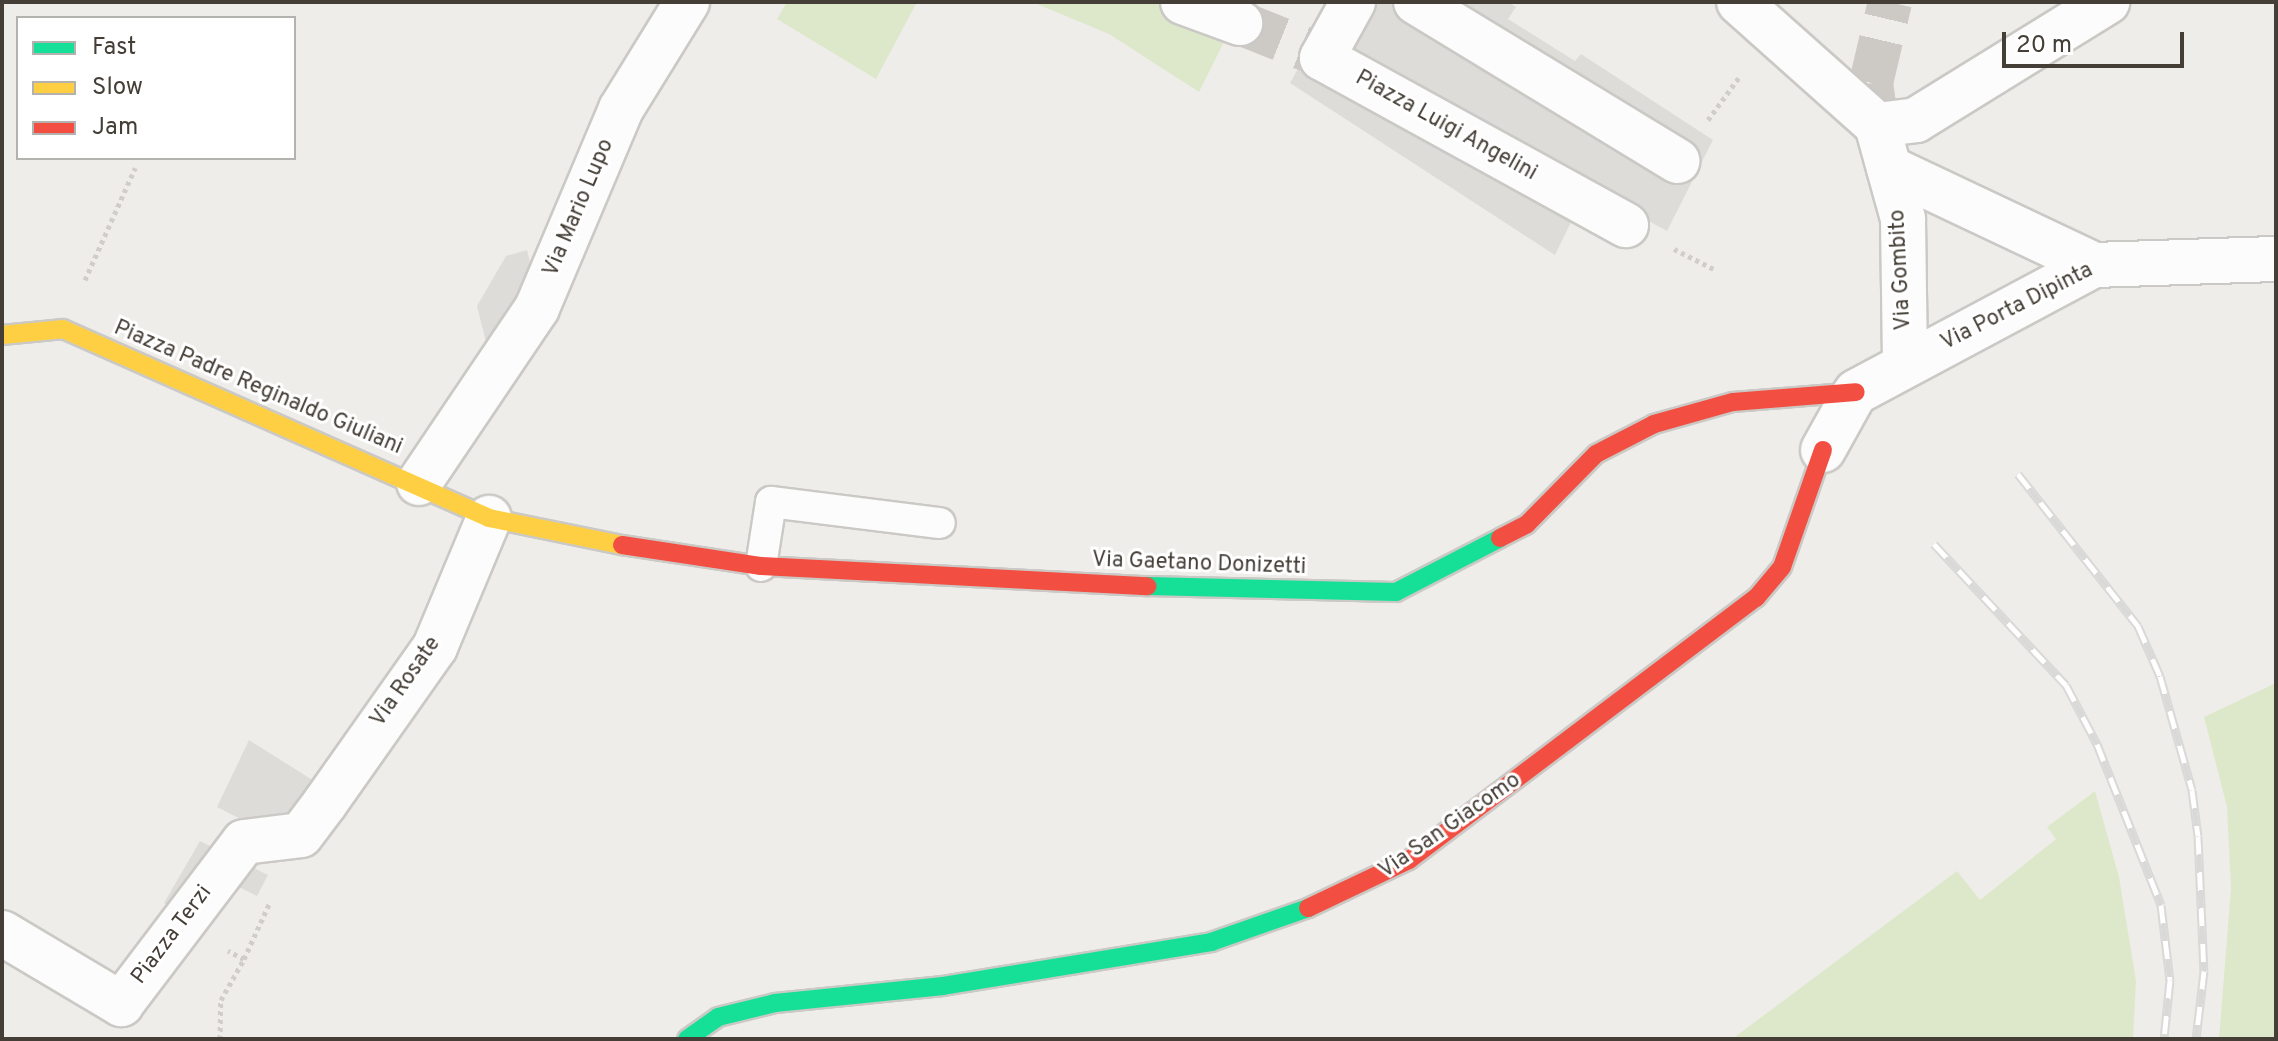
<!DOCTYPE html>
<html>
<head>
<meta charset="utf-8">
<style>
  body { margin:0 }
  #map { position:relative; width:2278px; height:1041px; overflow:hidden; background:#efede9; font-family:Overpass,sans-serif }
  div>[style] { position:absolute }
  .green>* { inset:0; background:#dde8ca }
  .parking>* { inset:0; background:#dedcd9 }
  .street-tunnel>* { height:44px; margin-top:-22px; transform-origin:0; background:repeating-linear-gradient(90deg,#cdcac5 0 44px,transparent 0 66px) }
  .path>* { height:5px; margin-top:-2.5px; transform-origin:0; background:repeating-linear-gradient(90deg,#d0cdcb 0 4px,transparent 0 8px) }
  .roads { filter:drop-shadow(2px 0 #cbc9c5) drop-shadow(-2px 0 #cbc9c5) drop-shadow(0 2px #cbc9c5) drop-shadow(0 -2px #cbc9c5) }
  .lane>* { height:30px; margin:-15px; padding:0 15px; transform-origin:15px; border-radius:15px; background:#fdfcfc }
  .street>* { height:44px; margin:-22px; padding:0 22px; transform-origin:22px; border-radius:22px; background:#fdfcfc }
  .fast>* { height:18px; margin:-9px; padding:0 9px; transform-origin:9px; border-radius:9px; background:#16e098 }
  .slow>* { height:18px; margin:-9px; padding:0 9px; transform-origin:9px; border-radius:9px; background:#ffcf43 }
  .jam>* { height:18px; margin:-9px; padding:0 9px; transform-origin:9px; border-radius:9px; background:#f24e42 }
  .rail>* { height:9px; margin-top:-4.5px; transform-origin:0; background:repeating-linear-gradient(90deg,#fff 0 18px,#d9d9d8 0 36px); box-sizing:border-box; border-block:2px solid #d9d9d8 }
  span { translate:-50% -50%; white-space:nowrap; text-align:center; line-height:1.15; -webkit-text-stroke:6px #fff; paint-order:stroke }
  .street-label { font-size:22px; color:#443e36 }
  .frame { position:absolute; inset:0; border:4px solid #443e36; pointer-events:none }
  .legend { position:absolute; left:16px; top:16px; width:280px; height:144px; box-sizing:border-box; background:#fff; border:2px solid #b4b2af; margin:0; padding:10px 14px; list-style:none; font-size:24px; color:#443e36 }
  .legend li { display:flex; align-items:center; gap:16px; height:40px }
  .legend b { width:40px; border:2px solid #b4b2af }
  .scale { position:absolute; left:2002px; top:32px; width:182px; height:36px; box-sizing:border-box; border:4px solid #443e36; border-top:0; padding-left:10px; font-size:24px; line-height:28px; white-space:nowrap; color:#443e36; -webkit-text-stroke:6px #fff; paint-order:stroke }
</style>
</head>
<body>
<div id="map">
  <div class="green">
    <div style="clip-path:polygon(787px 2px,917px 2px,876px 79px,777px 19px)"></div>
    <div style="clip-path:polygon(1032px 2px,1244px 2px,1199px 92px,1109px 34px)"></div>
    <div style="clip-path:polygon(2276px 683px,2276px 1039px,2219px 1039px,2231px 888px,2227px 807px,2204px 717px)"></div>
    <div style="clip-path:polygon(2095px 791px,2119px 877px,2136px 981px,2133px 1039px,1732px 1039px,1957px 871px,1980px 900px,2056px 839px,2047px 827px)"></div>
  </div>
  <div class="parking">
    <div style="clip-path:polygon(1335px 2px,1508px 2px,1516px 7px,1508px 19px,1575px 61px,1581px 54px,1713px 140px,1667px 231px,1632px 212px,1575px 214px,1555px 255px,1290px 83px)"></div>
    <div style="clip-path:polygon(527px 250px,538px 295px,488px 350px,477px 306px,506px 256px)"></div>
    <div style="clip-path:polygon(249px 740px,314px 781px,285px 842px,217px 807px)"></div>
    <div style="clip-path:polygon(200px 841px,268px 875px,257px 896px,231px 883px,208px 928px,164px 903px)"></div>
  </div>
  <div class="street-tunnel">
    <div style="left:1240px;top:23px;width:73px;rotate:21.7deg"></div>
    <div style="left:1877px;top:125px;width:42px;rotate:-98.1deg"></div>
    <div style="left:1871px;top:83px;width:83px;rotate:-76.8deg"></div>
  </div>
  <div class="path">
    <div style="left:1708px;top:120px;width:54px;rotate:-54deg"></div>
    <div style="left:1674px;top:249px;width:45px;rotate:26.6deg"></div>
    <div style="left:85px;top:280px;width:123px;rotate:-65.9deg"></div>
    <div style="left:244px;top:959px;width:63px;rotate:-65.5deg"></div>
    <div style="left:220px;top:1039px;width:39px;rotate:-89deg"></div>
    <div style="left:221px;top:1000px;width:47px;rotate:-60.7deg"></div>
    <div style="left:244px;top:959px;width:18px;rotate:-153deg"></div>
  </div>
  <div class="roads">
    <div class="lane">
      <div style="left:761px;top:566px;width:65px;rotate:-81.1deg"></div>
      <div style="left:771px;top:502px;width:170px;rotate:7.1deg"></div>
    </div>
    <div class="street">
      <div style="left:1183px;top:2px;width:61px;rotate:20.2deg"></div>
      <div style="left:1353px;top:2px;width:64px;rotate:119deg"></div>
      <div style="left:1322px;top:58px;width:347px;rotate:28.8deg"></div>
      <div style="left:1416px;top:2px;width:306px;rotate:31.3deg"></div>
      <div style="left:1739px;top:2px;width:185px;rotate:41.7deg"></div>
      <div style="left:1877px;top:125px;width:98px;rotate:74.5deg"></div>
      <div style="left:1903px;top:219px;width:144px;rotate:89.2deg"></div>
      <div style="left:1877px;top:125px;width:39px;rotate:-7deg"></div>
      <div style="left:1916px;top:120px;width:225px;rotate:-31.7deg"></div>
      <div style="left:1889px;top:168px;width:227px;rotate:25.3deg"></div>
      <div style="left:1856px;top:392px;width:270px;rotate:-28.1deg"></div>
      <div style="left:2094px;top:265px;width:182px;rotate:-1.9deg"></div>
      <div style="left:1823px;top:450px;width:60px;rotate:-60.9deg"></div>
      <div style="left:419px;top:483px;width:211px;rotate:-56deg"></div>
      <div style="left:537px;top:308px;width:216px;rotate:-67.1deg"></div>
      <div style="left:621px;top:109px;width:126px;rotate:-58.3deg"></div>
      <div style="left:2px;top:933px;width:139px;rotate:30.8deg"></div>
      <div style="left:121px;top:1004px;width:203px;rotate:-52.8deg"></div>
      <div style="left:244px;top:842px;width:57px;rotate:-7deg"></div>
      <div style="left:301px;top:835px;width:40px;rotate:-53deg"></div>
      <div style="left:325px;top:803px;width:191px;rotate:-54.8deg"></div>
      <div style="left:435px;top:647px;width:140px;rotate:-67.3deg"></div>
    </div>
    <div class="fast">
      <div style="left:1147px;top:586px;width:249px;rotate:1.4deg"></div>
      <div style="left:1396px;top:592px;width:117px;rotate:-27.4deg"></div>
      <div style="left:687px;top:1039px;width:38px;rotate:-35deg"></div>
      <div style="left:718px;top:1017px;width:59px;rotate:-13.8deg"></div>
      <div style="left:775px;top:1003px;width:169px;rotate:-5.8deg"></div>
      <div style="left:943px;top:986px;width:272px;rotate:-9.3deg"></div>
      <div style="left:1211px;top:942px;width:103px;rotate:-19.3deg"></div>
    </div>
    <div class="slow">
      <div style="left:2px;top:335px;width:61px;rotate:-5.6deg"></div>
      <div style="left:63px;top:329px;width:466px;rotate:23.9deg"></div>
      <div style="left:489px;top:518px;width:136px;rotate:11.5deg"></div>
    </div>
    <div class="jam">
      <div style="left:1500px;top:538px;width:30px;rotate:-27deg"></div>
      <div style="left:1527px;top:524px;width:98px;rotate:-45.4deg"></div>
      <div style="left:1596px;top:454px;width:65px;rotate:-27.3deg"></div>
      <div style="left:1654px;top:424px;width:82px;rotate:-15.6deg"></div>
      <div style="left:1733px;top:402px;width:123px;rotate:-4.6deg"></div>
      <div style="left:622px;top:545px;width:141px;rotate:8.6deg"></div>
      <div style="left:761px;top:566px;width:387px;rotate:3deg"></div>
      <div style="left:1308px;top:908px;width:112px;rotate:-25.4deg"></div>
      <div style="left:1409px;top:860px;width:435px;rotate:-37.1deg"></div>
      <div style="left:1756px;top:598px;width:40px;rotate:-50deg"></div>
      <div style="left:1782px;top:567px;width:124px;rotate:-70.7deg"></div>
    </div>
  </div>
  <div class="rail">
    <div style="left:2018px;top:474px;width:194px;rotate:51.7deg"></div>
    <div style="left:2138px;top:626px;width:55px;rotate:66.3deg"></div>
    <div style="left:2160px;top:676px;width:118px;rotate:74.3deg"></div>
    <div style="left:2192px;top:790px;width:46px;rotate:82.6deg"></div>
    <div style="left:2198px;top:836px;width:135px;rotate:87.5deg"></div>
    <div style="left:2204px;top:971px;width:68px;rotate:96.7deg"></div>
    <div style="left:1934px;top:544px;width:193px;rotate:46.9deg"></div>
    <div style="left:2066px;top:685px;width:67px;rotate:62.3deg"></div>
    <div style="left:2097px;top:744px;width:173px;rotate:68.3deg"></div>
    <div style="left:2161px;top:905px;width:76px;rotate:83.2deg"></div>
    <div style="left:2170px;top:980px;width:59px;rotate:95.8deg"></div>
  </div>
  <div class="street-label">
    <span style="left:1446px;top:126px;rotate:29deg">Piazza Luigi Angelini</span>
    <span style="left:579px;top:208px;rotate:-67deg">Via Mario Lupo</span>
    <span style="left:1901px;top:270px;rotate:-93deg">Via Gombito</span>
    <span style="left:2017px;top:307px;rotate:-27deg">Via Porta Dipinta</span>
    <span style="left:258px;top:388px;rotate:23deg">Piazza Padre Reginaldo Giuliani</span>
    <span style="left:1199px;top:564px;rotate:2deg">Via Gaetano Donizetti</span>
    <span style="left:406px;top:682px;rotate:-55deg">Via Rosate</span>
    <span style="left:1450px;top:826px;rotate:-35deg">Via San Giacomo</span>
    <span style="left:172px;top:935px;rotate:-53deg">Piazza Terzi</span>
  </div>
  <div class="frame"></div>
  <ul class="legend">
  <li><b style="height:10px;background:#16e098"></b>Fast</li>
  <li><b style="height:10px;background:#ffcf43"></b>Slow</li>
  <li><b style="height:10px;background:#f24e42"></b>Jam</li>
  </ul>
  <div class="scale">20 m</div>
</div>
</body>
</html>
